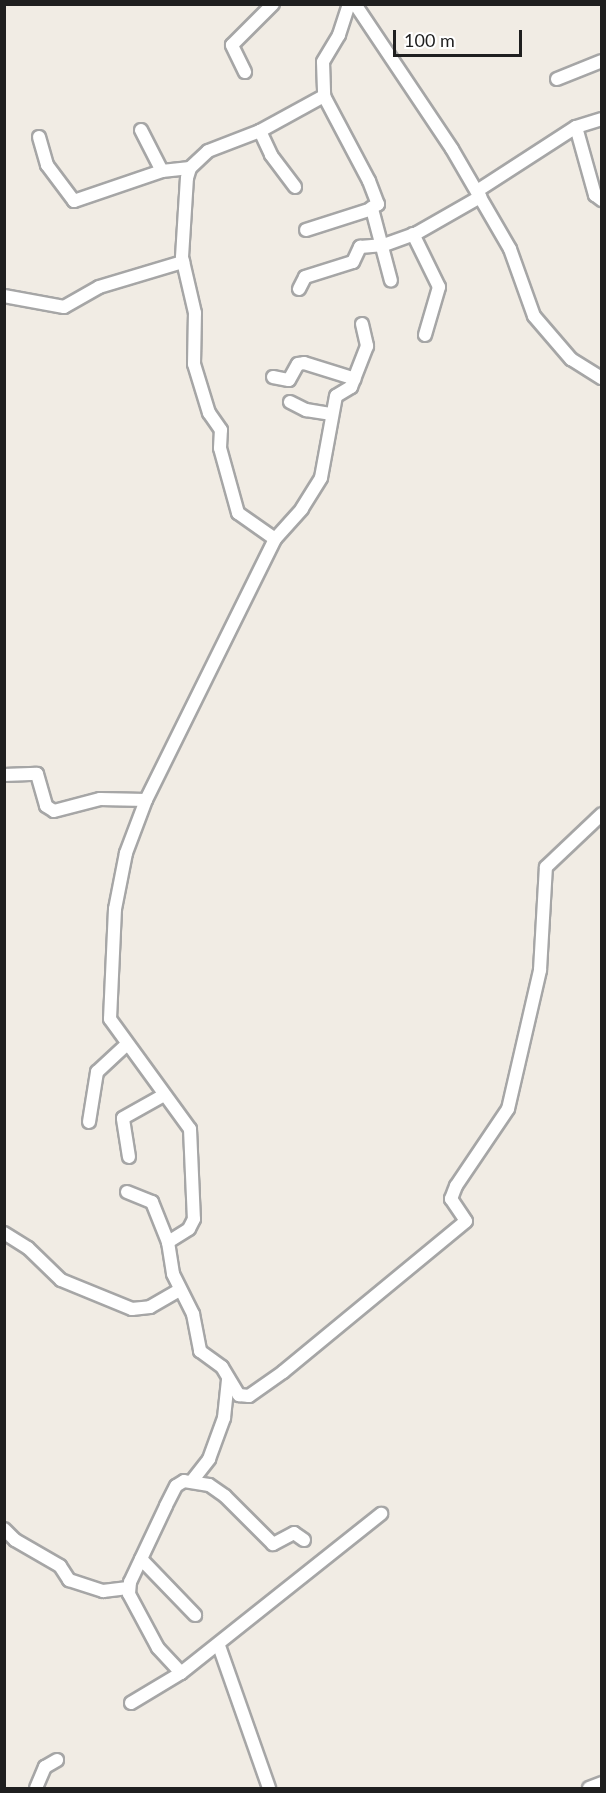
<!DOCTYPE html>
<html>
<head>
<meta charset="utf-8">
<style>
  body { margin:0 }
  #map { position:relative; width:606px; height:1793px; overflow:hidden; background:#f1ece4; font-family:Lato,sans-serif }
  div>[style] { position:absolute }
  .roads { filter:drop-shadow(2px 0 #a6a6a6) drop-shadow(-2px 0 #a6a6a6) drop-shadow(0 2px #a6a6a6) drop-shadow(0 -2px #a6a6a6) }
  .minor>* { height:12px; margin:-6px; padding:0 6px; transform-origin:6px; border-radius:6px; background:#fff }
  span { translate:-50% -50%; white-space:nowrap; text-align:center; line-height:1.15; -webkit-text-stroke:6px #fff; paint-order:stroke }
  .frame { position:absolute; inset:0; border:6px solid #1f1f1f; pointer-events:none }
  .scale { position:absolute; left:393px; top:30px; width:129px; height:27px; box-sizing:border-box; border:3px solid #1f1f1f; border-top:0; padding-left:8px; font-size:18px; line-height:21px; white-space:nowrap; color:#1f1f1f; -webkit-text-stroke:4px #fff; paint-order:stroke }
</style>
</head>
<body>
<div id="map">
  <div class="roads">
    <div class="minor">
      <div style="left:349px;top:4px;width:33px;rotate:108deg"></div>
      <div style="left:339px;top:35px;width:31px;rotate:121deg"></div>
      <div style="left:323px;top:62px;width:34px;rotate:88deg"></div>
      <div style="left:324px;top:96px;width:96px;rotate:62.1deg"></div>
      <div style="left:369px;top:181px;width:25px;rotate:69deg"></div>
      <div style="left:378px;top:204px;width:8px;rotate:150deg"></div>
      <div style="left:355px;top:4px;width:174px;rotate:56.2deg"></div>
      <div style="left:452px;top:149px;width:116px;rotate:59.9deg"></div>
      <div style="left:510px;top:249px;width:71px;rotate:70.3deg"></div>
      <div style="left:534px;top:316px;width:57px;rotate:49.3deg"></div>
      <div style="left:571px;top:359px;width:36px;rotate:32deg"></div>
      <div style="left:245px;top:72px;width:30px;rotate:-116deg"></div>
      <div style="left:232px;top:45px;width:58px;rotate:-45deg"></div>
      <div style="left:557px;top:79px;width:48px;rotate:-21.8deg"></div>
      <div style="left:576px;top:127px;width:71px;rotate:74.4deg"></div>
      <div style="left:595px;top:195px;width:9px;rotate:36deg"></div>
      <div style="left:141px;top:130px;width:46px;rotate:62.9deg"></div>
      <div style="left:260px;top:131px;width:26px;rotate:65deg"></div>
      <div style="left:271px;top:155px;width:40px;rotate:53deg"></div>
      <div style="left:39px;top:137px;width:29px;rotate:74deg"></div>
      <div style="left:47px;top:165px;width:45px;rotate:53.1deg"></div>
      <div style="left:74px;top:201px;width:93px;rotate:-18.8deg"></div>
      <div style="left:162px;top:171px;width:28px;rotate:-6deg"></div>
      <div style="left:477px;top:191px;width:118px;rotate:-32.9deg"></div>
      <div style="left:576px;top:127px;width:27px;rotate:-17deg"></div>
      <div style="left:306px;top:230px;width:69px;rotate:-17.7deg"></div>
      <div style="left:372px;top:209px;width:74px;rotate:75.2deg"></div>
      <div style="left:413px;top:234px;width:59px;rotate:63.9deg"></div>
      <div style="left:439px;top:287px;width:50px;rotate:106.3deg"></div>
      <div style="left:299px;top:289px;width:13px;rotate:-63deg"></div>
      <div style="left:305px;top:277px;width:50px;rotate:-17.4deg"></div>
      <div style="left:353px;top:262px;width:17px;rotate:-65deg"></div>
      <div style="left:360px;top:247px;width:24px;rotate:-5deg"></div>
      <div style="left:384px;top:245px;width:35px;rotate:-20deg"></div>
      <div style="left:417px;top:233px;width:73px;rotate:-29.7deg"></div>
      <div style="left:4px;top:296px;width:61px;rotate:10.4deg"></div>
      <div style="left:64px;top:307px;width:40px;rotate:-29.7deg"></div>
      <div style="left:99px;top:287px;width:88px;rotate:-16.6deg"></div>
      <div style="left:362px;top:324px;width:23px;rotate:77deg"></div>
      <div style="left:367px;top:346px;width:44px;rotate:111.3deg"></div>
      <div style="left:351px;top:387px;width:17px;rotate:149deg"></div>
      <div style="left:336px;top:396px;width:83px;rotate:100.4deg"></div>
      <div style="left:321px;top:478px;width:36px;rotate:122deg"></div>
      <div style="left:302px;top:509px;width:40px;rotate:132deg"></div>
      <div style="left:275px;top:539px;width:291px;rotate:116.3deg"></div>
      <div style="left:146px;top:800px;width:57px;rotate:110.7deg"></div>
      <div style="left:126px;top:853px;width:57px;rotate:101.1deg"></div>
      <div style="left:115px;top:909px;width:110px;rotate:92.6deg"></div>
      <div style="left:110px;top:1019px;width:136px;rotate:54deg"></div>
      <div style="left:190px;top:1129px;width:90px;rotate:87.5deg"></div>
      <div style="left:194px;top:1219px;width:11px;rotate:117deg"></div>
      <div style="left:189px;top:1229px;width:25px;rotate:148deg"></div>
      <div style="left:168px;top:1242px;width:32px;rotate:81deg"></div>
      <div style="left:173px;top:1274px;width:45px;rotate:63.4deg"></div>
      <div style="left:193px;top:1314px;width:38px;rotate:79deg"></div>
      <div style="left:200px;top:1351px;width:27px;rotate:36deg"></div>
      <div style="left:222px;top:1367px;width:33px;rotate:59deg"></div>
      <div style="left:239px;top:1395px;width:10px;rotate:6deg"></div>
      <div style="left:249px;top:1396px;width:42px;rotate:-35.2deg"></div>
      <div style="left:283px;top:1372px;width:237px;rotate:-39.5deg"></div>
      <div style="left:466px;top:1221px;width:27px;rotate:-124deg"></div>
      <div style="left:451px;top:1199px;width:14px;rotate:-69deg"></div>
      <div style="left:456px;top:1186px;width:93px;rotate:-56deg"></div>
      <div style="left:508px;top:1109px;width:143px;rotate:-77deg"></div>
      <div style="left:540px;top:970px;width:103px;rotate:-86.7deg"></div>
      <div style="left:546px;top:867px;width:77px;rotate:-43.4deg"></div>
      <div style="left:273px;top:377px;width:16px;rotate:11deg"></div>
      <div style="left:289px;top:380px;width:18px;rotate:-61deg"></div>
      <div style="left:298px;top:364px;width:6px;rotate:-9deg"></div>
      <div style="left:304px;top:363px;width:53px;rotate:17.4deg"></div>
      <div style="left:290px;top:402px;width:18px;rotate:27deg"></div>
      <div style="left:306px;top:410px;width:26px;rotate:9deg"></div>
      <div style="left:275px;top:539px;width:45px;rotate:-144.9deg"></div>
      <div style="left:238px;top:513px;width:67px;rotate:-105.5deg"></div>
      <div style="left:220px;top:448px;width:18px;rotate:-87deg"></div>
      <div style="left:221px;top:430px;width:21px;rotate:-125deg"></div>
      <div style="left:209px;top:413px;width:51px;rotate:-107deg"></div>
      <div style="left:194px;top:364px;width:51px;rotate:-88.9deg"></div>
      <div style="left:195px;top:313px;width:57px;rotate:-103.1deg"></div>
      <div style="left:182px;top:257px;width:79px;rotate:-86.4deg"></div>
      <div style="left:187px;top:178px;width:10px;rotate:-73deg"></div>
      <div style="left:190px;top:168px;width:25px;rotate:-43deg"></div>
      <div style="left:208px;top:151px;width:56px;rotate:-21deg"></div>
      <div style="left:260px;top:131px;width:73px;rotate:-28.7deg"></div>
      <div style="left:4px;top:775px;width:33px;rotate:-2deg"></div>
      <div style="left:37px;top:774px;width:33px;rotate:74deg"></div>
      <div style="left:46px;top:806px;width:9px;rotate:32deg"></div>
      <div style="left:54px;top:811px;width:48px;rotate:-14.6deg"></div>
      <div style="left:100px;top:799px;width:46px;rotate:1.2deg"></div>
      <div style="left:89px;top:1122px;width:51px;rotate:-80.9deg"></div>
      <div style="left:97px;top:1072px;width:41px;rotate:-43deg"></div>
      <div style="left:129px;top:1157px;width:39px;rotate:-99deg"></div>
      <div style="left:123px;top:1118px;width:47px;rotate:-29.3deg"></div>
      <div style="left:127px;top:1192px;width:27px;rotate:22deg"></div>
      <div style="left:152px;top:1202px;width:43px;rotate:68.2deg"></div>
      <div style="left:4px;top:1233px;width:28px;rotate:32deg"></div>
      <div style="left:28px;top:1248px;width:46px;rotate:44.1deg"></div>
      <div style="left:61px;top:1280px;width:77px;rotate:22.2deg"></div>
      <div style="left:132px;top:1309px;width:18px;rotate:-6deg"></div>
      <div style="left:150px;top:1307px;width:34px;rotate:-30deg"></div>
      <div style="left:192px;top:1481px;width:28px;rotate:-52deg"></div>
      <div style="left:209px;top:1459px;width:44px;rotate:-69.9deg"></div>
      <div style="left:224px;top:1418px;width:38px;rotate:-84deg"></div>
      <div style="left:4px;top:1529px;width:16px;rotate:45deg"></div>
      <div style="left:15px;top:1540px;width:52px;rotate:30deg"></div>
      <div style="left:60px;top:1566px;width:17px;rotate:57deg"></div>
      <div style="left:69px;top:1580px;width:36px;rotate:18deg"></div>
      <div style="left:103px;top:1591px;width:25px;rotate:-7deg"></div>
      <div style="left:304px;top:1540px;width:12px;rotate:-145deg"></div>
      <div style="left:294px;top:1533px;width:24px;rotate:152deg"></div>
      <div style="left:273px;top:1544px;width:68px;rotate:-135deg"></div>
      <div style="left:225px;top:1496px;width:19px;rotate:-145deg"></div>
      <div style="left:209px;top:1485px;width:25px;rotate:-171deg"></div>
      <div style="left:184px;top:1481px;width:9px;rotate:148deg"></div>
      <div style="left:176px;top:1486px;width:22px;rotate:117deg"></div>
      <div style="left:166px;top:1506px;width:84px;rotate:115.3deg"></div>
      <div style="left:130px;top:1582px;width:12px;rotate:95deg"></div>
      <div style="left:129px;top:1594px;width:61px;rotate:61.8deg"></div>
      <div style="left:158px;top:1648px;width:34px;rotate:47deg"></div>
      <div style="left:181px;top:1673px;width:256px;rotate:-38.5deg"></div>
      <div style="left:141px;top:1559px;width:78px;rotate:46deg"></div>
      <div style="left:219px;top:1646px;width:151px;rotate:70.6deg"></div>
      <div style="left:131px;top:1703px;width:58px;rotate:-31deg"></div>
      <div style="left:36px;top:1788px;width:23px;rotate:-67deg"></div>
      <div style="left:45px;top:1767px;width:14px;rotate:-30deg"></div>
      <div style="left:589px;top:1788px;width:14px;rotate:-21deg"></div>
    </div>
  </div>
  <div class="frame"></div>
  <div class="scale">100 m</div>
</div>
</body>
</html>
